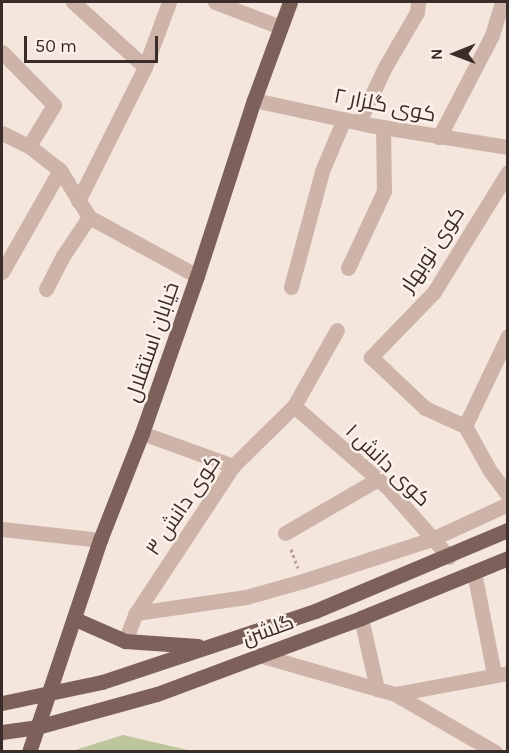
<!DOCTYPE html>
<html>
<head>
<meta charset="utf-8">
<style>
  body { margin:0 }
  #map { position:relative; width:509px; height:753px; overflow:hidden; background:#f4e6dd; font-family:Karla,Cairo,sans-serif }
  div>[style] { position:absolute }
  .green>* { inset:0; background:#bcc59c }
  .path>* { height:3px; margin-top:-1.5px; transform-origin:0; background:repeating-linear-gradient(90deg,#ba9e92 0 3px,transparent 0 6px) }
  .minor>* { height:15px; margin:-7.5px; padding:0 7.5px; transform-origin:7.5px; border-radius:7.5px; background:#ceb4a8 }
  .major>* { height:15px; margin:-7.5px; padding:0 7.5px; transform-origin:7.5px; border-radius:7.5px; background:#7d6059 }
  span { translate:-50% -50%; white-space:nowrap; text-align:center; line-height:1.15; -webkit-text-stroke:5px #fbf1ea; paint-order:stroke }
  .street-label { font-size:21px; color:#3a2c29 }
  .frame { position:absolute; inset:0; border:3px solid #3a2c29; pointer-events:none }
  .north { position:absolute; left:425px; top:24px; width:60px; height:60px; -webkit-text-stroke:4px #fbf1ea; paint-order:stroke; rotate:269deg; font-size:16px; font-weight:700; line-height:24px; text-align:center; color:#3a2c29 }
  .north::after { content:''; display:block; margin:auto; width:21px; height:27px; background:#3a2c29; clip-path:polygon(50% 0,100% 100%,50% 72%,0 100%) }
  .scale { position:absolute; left:24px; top:36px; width:134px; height:27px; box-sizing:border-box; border:3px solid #3a2c29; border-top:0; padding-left:8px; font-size:18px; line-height:21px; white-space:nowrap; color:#3a2c29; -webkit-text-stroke:4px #fbf1ea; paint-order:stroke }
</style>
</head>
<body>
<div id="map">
  <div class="green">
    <div style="clip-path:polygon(123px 735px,192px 751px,72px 751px)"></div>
  </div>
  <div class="path">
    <div style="left:291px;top:549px;width:20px;rotate:70deg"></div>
  </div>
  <div class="minor">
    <div style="left:73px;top:2px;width:97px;rotate:42.1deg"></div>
    <div style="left:215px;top:2px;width:70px;rotate:21deg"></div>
    <div style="left:2px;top:52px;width:74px;rotate:45.5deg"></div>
    <div style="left:54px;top:105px;width:48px;rotate:121.4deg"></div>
    <div style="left:254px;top:100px;width:119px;rotate:12.2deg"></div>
    <div style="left:370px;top:125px;width:140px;rotate:9.1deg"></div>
    <div style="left:359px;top:122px;width:61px;rotate:-64.7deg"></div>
    <div style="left:385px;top:67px;width:64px;rotate:-59.8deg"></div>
    <div style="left:417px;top:12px;width:10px;rotate:-84deg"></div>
    <div style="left:2px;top:133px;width:30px;rotate:26deg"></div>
    <div style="left:29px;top:146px;width:39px;rotate:38deg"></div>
    <div style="left:60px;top:170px;width:55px;rotate:58.3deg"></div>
    <div style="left:89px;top:217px;width:123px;rotate:28.6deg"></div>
    <div style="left:439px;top:137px;width:115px;rotate:-62.5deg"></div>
    <div style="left:492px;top:35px;width:34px;rotate:-73deg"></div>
    <div style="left:508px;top:172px;width:141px;rotate:121.7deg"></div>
    <div style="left:434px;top:292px;width:91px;rotate:134.1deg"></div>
    <div style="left:371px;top:357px;width:74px;rotate:43.4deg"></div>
    <div style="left:425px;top:408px;width:44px;rotate:24.2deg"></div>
    <div style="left:465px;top:426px;width:51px;rotate:60.9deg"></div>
    <div style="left:490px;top:471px;width:30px;rotate:53deg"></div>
    <div style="left:78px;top:201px;width:150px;rotate:-63.4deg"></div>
    <div style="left:145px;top:67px;width:69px;rotate:-69.7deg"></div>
    <div style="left:348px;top:268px;width:85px;rotate:-64.9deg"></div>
    <div style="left:384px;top:191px;width:64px;rotate:-90.9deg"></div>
    <div style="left:2px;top:272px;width:117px;rotate:-60.4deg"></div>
    <div style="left:291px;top:287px;width:120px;rotate:-75deg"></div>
    <div style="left:322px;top:171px;width:56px;rotate:-67.1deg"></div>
    <div style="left:46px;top:289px;width:37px;rotate:-63deg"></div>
    <div style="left:63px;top:256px;width:47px;rotate:-56.3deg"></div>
    <div style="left:294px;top:406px;width:125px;rotate:41.1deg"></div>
    <div style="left:388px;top:488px;width:92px;rotate:48.5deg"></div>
    <div style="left:465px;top:426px;width:100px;rotate:-64.5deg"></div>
    <div style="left:142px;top:433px;width:97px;rotate:19.9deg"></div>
    <div style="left:2px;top:529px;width:99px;rotate:6.4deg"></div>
    <div style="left:285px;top:533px;width:108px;rotate:-30.1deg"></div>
    <div style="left:474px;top:572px;width:104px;rotate:78.9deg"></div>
    <div style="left:136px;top:613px;width:111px;rotate:-8.3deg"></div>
    <div style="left:246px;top:597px;width:59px;rotate:-15.7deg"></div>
    <div style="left:303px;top:581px;width:136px;rotate:-18deg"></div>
    <div style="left:432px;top:539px;width:84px;rotate:-24.7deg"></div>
    <div style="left:361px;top:618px;width:73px;rotate:77.3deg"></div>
    <div style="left:125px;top:641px;width:30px;rotate:-69deg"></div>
    <div style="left:136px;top:613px;width:176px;rotate:-56.6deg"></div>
    <div style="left:233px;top:466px;width:86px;rotate:-44.5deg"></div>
    <div style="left:294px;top:406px;width:87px;rotate:-60.5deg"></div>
    <div style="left:259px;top:655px;width:141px;rotate:16deg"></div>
    <div style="left:395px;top:694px;width:115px;rotate:-10.5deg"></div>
    <div style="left:395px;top:694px;width:116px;rotate:30.1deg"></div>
  </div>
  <div class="major">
    <div style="left:75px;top:619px;width:55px;rotate:23.7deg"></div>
    <div style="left:125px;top:641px;width:73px;rotate:3.9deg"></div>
    <div style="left:2px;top:703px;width:102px;rotate:-11.9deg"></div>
    <div style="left:102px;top:682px;width:225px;rotate:-18.4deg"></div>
    <div style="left:315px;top:611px;width:209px;rotate:-22.8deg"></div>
    <div style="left:2px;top:732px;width:35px;rotate:-8deg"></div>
    <div style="left:37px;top:727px;width:124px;rotate:-15.4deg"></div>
    <div style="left:157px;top:694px;width:218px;rotate:-20.4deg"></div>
    <div style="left:361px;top:618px;width:159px;rotate:-22.2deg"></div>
    <div style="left:29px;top:752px;width:224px;rotate:-71.5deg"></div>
    <div style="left:100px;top:540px;width:115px;rotate:-68.6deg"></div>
    <div style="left:142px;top:433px;width:166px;rotate:-70.7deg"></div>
    <div style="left:197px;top:276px;width:185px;rotate:-72.1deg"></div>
    <div style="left:254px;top:100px;width:104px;rotate:-69.8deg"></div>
  </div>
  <div class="street-label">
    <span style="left:385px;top:105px;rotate:11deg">کوی گلزار ۲</span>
    <span style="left:432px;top:249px;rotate:-56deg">کوی نوبهار</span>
    <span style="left:152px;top:342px;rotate:-71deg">خیابان استقلال</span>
    <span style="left:388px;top:465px;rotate:44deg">کوی دانش ۱</span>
    <span style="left:183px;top:505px;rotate:-56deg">کوی دانش ۳</span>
    <span style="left:268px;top:630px;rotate:-20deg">گلشن</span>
  </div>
  <div class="frame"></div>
  <div class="north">N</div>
  <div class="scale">50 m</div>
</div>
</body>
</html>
